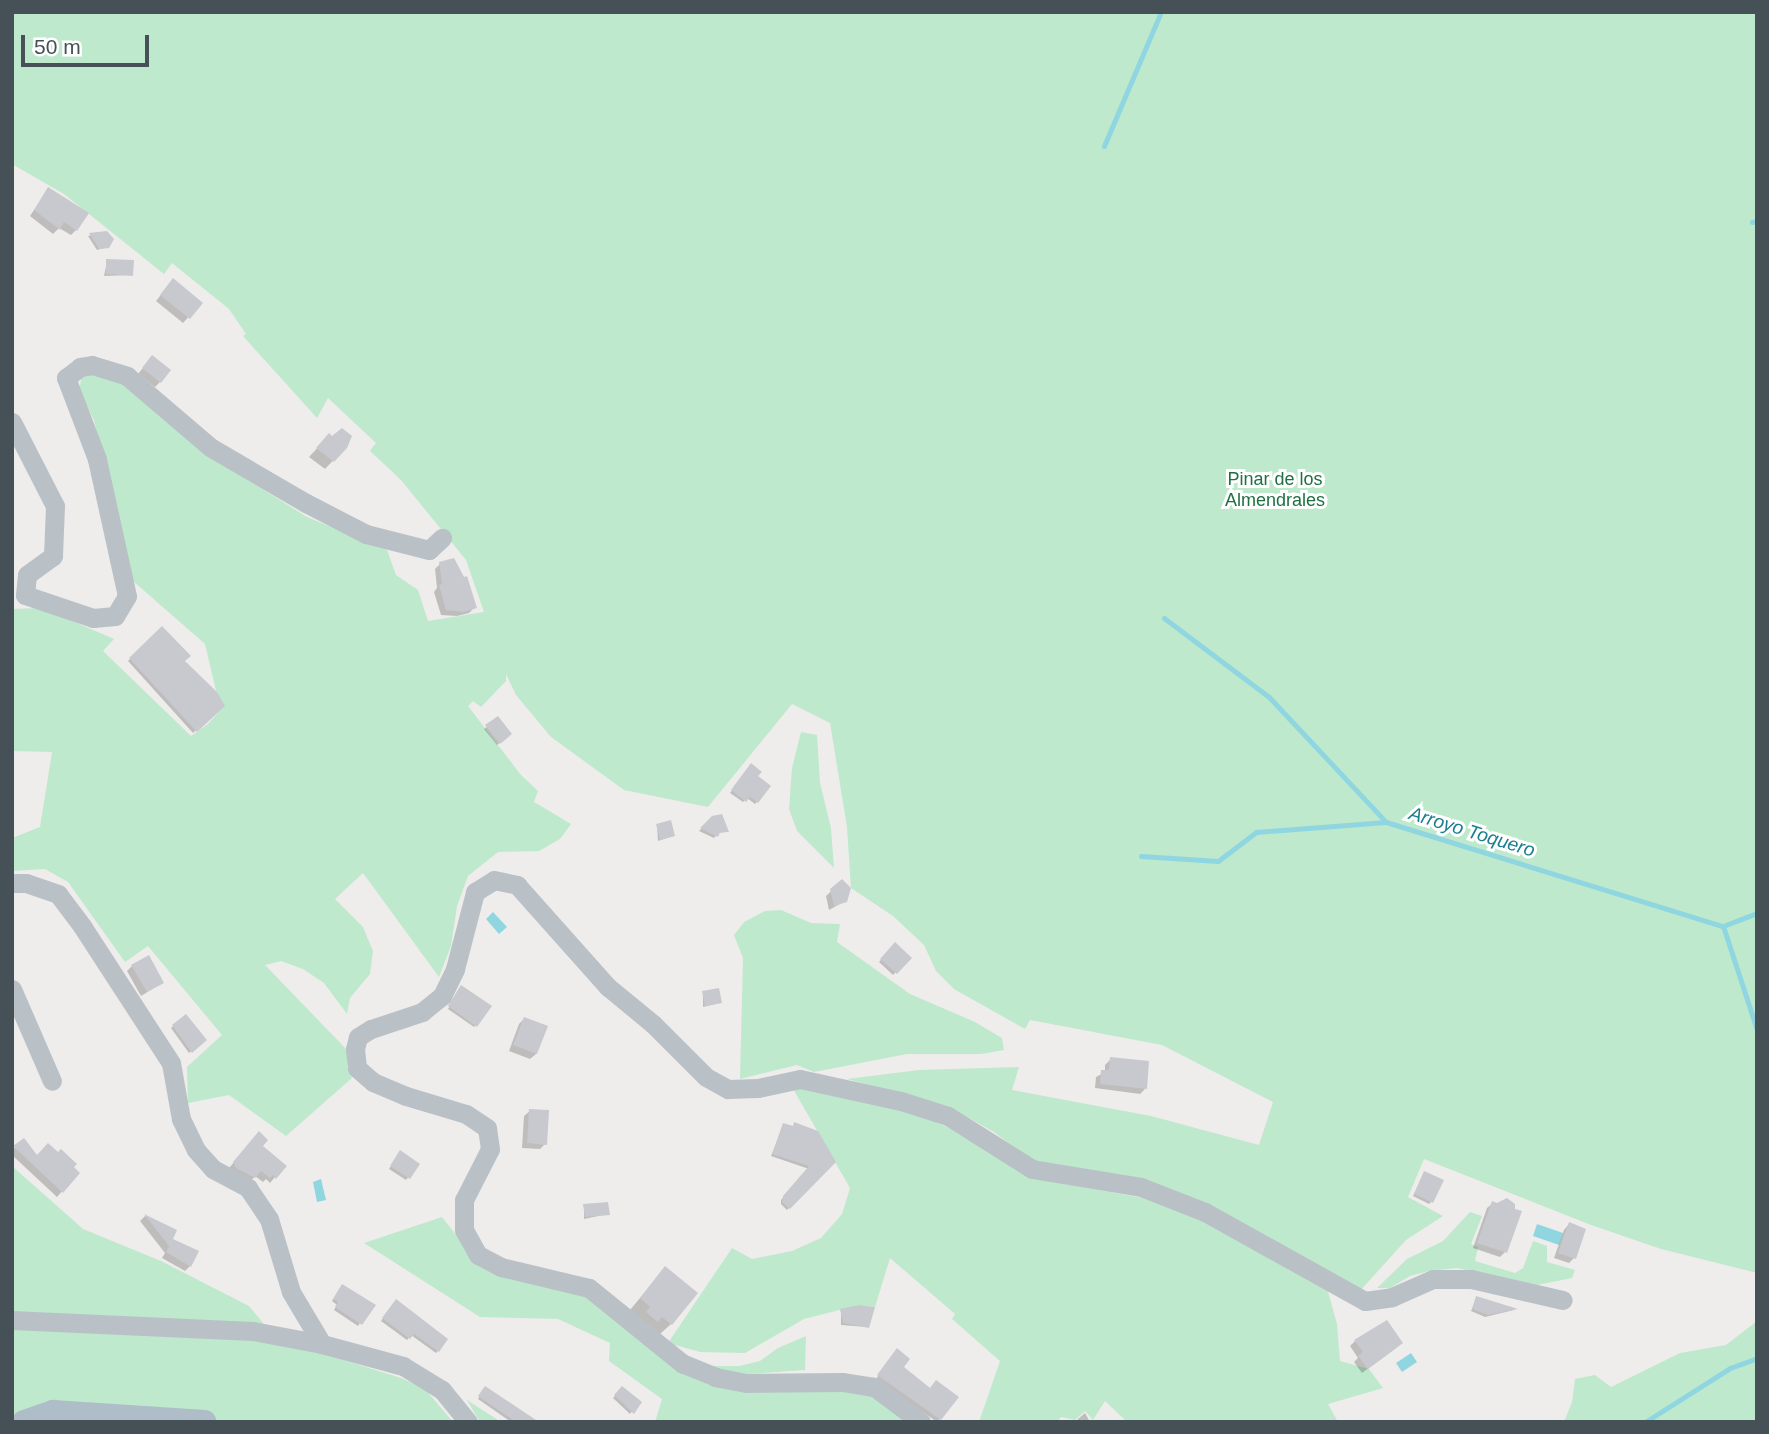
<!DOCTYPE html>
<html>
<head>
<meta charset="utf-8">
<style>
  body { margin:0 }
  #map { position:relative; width:1769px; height:1434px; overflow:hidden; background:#efecec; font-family:Helvetica,sans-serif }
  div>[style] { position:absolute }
  .green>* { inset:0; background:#bee9cc }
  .water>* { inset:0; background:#8fd6e1 }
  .shadow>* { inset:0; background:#0003 }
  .stream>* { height:5px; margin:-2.5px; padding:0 2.5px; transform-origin:2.5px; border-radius:2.5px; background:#8fd6e1 }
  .building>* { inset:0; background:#c7c9ce }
  .minor>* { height:19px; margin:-9.5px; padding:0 9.5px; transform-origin:9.5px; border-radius:9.5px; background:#b9c1c7 }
  .major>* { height:24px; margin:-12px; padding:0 12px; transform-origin:12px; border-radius:12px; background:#aebdc8 }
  span { translate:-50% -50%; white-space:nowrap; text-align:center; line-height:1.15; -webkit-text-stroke:6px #fff; paint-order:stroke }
  .park-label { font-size:18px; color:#207043 }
  .water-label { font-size:19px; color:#1a7e8f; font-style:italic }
  .frame { position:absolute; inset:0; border:14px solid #465057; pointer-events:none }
  .scale { position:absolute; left:21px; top:35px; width:128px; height:32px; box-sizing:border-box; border:4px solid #465057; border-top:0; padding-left:9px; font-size:21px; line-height:24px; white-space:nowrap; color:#465057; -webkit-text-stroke:5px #fff; paint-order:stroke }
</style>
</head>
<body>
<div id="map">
  <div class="green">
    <div style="clip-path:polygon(12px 12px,1757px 12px,1757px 1273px,1661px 1249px,1591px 1225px,1424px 1159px,1408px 1197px,1443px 1216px,1406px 1240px,1359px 1292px,1206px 1205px,1032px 1161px,994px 1132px,949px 1107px,847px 1079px,919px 1070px,1019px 1067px,1012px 1090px,1151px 1116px,1259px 1145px,1273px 1102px,1162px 1045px,1030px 1020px,1025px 1029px,954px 989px,936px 971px,924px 945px,893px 916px,851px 888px,847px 827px,830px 723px,792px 704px,708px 807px,624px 790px,551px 737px,516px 695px,506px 674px,506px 681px,481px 707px,473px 701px,468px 706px,521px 775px,538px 791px,534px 802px,571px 824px,560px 839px,539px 851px,498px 852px,468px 876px,457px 906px,451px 946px,439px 977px,363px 873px,335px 899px,363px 927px,373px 951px,370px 974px,350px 998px,347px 1014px,324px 983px,303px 969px,281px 961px,265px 965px,348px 1051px,347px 1066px,352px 1078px,286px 1136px,229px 1095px,188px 1103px,187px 1067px,222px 1035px,148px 946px,125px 962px,68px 882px,45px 869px,12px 871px,12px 838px,40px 827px,52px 752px,12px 751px,12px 609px,42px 608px,114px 639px,103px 651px,191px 736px,208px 724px,224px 706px,218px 699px,205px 644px,133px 581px,94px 420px,79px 390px,82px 375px,95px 372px,126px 384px,248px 480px,307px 517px,387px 550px,396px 575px,418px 590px,428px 621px,484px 612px,466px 560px,401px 480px,370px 451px,376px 443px,328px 398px,317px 418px,243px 336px,246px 334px,229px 309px,172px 263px,164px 274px,64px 194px,12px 164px)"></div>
    <div style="clip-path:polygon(801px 732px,817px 735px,820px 783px,831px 828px,834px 868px,797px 831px,789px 809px,792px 768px)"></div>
    <div style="clip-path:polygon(781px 910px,811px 923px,840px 924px,837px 942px,910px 994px,975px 1022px,1002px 1038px,1004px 1050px,981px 1054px,907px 1054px,814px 1072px,797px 1065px,740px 1079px,743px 958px,734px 935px,744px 922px,765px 911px)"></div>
    <div style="clip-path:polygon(792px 1087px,915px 1113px,949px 1128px,1032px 1178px,1143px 1198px,1206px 1221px,1327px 1288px,1337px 1324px,1340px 1361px,1369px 1369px,1383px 1388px,1328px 1404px,1338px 1422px,1127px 1422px,1105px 1401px,1093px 1420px,1085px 1411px,1075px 1420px,1061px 1417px,1057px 1422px,979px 1422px,1000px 1361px,952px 1319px,955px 1314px,890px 1258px,875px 1307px,859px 1305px,804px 1319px,745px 1353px,700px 1352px,668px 1343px,732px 1248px,752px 1259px,792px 1251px,821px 1238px,842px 1214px,850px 1188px)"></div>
    <div style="clip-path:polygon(12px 1166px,83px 1229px,161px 1261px,249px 1306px,276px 1339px,401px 1378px,425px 1389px,453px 1422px,12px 1422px)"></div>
    <div style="clip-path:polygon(1470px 1212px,1482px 1216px,1471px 1244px,1478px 1247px,1475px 1261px,1515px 1273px,1523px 1268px,1533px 1241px,1547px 1246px,1547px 1262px,1575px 1270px,1572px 1278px,1537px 1285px,1457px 1268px,1429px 1271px,1410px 1276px,1390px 1288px,1377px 1288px,1407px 1259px,1443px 1241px)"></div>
    <div style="clip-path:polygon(442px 1217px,482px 1268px,569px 1286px,598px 1302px,704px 1379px,829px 1386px,869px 1394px,908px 1422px,655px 1422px,662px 1399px,609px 1361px,610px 1343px,558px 1319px,480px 1317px,364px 1243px)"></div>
    <div style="clip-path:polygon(1757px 1321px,1757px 1422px,1564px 1422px,1572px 1402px,1575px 1379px,1595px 1375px,1611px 1387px,1680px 1353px,1726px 1345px)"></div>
    <div style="clip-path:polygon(806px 1336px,805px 1370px,734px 1375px,711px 1366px,739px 1366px,760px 1361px,778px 1348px)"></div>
    <div style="clip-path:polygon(467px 1400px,501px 1422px,480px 1422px)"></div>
  </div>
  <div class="water">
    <div style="clip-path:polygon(493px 912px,507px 927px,499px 934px,486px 919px)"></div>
    <div style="clip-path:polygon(321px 1179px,326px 1200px,317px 1202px,313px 1182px)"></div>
    <div style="clip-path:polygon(1537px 1224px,1563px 1233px,1559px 1245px,1533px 1236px)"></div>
    <div style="clip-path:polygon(1411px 1353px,1417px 1362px,1402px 1372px,1396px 1363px)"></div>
  </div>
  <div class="shadow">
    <div style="clip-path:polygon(48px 189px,76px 230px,71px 235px,59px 228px,53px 234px,30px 216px)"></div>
    <div style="clip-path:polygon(107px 232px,108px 247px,97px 250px,88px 236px)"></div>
    <div style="clip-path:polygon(107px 261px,131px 275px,104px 276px)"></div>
    <div style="clip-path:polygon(168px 286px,201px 303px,183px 323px,156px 301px)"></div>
    <div style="clip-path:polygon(147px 363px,160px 382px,155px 387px,138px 374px)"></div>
    <div style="clip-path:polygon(321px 444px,346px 447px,325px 469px,309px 457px)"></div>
    <div style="clip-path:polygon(440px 564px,475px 607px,469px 613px,457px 616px,441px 615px,434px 592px,437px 588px,435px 569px)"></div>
    <div style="clip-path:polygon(162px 628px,183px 661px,222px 706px,193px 733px,128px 661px)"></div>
    <div style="clip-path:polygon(497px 719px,510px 734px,497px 745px,484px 729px)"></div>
    <div style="clip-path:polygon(751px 766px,756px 777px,769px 787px,755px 804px,747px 798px,743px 802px,730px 793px)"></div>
    <div style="clip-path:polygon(713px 818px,727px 832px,718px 833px,714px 838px,699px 831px)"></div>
    <div style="clip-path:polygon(657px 825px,673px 836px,658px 841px)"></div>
    <div style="clip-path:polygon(842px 881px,845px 901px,829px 910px,826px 896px)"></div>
    <div style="clip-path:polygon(895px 945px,909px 958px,893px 975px,879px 962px)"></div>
    <div style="clip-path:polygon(132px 966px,162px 983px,141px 996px,127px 971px)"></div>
    <div style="clip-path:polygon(459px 989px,476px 1025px,474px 1027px,448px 1009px)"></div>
    <div style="clip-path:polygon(703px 993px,720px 1003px,703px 1007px)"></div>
    <div style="clip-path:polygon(185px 1016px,205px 1040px,189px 1053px,171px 1028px)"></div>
    <div style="clip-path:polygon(524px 1019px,546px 1027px,536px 1054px,530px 1059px,509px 1051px,519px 1024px)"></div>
    <div style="clip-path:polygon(1111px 1059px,1145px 1089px,1140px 1094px,1095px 1088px,1096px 1077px,1105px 1072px,1105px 1065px)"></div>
    <div style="clip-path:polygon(530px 1111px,545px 1144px,540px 1149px,522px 1148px,524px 1116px)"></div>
    <div style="clip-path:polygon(784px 1125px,834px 1162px,787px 1210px,781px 1204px,781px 1200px,809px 1169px,771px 1156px)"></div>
    <div style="clip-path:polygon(254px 1139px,261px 1146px,275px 1177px,270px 1183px,266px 1179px,263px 1182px,255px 1176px,249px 1183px,229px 1168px)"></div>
    <div style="clip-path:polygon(23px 1141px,37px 1157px,72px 1167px,78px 1173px,57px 1197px,12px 1155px,12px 1150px)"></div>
    <div style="clip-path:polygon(398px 1155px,418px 1164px,406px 1180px,389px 1169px)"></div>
    <div style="clip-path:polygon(1423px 1175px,1431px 1202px,1429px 1204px,1413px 1196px)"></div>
    <div style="clip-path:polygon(1493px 1203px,1513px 1210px,1505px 1252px,1500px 1257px,1473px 1248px,1487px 1208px)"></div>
    <div style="clip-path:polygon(584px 1206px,608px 1214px,584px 1219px)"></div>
    <div style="clip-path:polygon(145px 1216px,175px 1230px,170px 1240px,190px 1266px,185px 1271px,162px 1258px,165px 1253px,140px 1221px)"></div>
    <div style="clip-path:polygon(1569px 1224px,1574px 1258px,1569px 1263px,1554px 1258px,1564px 1230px)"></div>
    <div style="clip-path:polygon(665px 1268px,671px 1324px,659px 1335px,630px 1310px)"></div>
    <div style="clip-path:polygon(340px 1288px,362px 1320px,358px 1326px,334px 1310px,337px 1305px,332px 1301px)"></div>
    <div style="clip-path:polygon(1477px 1298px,1514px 1310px,1485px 1317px,1471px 1311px)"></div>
    <div style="clip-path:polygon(394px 1303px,446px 1340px,436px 1353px,411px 1335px,407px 1340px,381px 1321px)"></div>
    <div style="clip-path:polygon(841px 1310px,867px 1327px,841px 1325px)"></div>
    <div style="clip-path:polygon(1355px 1341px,1396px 1348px,1362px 1373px,1354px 1362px,1358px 1358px,1350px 1346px)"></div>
    <div style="clip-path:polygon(895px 1354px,940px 1419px,937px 1422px,876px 1379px)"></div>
    <div style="clip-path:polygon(622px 1388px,639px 1402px,630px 1414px,613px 1398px)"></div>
    <div style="clip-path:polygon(483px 1390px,536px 1422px,511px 1422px,478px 1399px)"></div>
    <div style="clip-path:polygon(1085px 1413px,1090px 1422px,1076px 1422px,1078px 1419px)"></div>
  </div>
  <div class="stream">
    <div style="left:1104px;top:146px;width:146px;rotate:-67deg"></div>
    <div style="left:1752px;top:222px;width:5px;rotate:-11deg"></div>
    <div style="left:1164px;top:618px;width:131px;rotate:37deg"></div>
    <div style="left:1269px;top:697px;width:171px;rotate:46.9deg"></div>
    <div style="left:1386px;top:822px;width:353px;rotate:17.2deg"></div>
    <div style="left:1723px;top:926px;width:36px;rotate:-21deg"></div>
    <div style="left:1141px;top:856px;width:77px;rotate:3.7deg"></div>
    <div style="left:1218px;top:861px;width:48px;rotate:-37.3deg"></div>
    <div style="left:1256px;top:832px;width:130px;rotate:-4.4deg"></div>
    <div style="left:1723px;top:926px;width:109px;rotate:71.9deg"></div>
    <div style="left:1645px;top:1422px;width:101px;rotate:-32.4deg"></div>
    <div style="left:1730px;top:1368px;width:29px;rotate:-20deg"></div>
  </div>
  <div class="building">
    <div style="clip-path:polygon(48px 187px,89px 213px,77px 231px,64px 222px,60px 230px,34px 210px)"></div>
    <div style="clip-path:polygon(107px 231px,114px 239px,109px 248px,99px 249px,89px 233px)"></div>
    <div style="clip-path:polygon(106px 259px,134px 260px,133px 276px,106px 274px)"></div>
    <div style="clip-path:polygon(173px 278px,203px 303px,190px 319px,160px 295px)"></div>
    <div style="clip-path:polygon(152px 355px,171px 370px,161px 383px,142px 368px)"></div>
    <div style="clip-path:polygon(342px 428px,352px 436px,347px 448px,334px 462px,316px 448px,329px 433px,332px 436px)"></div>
    <div style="clip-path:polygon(454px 558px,464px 577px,467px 576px,477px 608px,463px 612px,446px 610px,439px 585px,442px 584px,439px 562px)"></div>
    <div style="clip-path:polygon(162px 626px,191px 656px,185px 661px,217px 692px,225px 706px,197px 732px,129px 658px)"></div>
    <div style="clip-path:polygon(498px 716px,512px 734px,500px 744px,485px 725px)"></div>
    <div style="clip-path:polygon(751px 763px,762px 772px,758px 776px,771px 786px,758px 803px,750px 797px,746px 802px,731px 790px)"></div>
    <div style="clip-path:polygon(722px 814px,729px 832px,720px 832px,718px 837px,700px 828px,712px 816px)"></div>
    <div style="clip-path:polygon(671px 820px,675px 836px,660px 840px,656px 824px)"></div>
    <div style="clip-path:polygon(842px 879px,851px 888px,847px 902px,834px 906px,830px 889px)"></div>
    <div style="clip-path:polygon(895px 942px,912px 958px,897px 974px,880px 959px)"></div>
    <div style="clip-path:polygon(149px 955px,164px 983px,147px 992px,131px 965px)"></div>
    <div style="clip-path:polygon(461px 985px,492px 1006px,477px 1027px,448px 1006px)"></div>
    <div style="clip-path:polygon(719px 988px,722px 1003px,705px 1006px,702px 991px)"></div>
    <div style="clip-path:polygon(186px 1014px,207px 1040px,192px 1053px,172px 1025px)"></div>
    <div style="clip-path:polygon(524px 1017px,548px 1026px,537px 1054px,513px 1045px)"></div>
    <div style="clip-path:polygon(1110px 1057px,1149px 1061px,1147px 1089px,1100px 1084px,1101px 1070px,1109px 1070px)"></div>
    <div style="clip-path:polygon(529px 1109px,549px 1110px,547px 1145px,527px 1143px)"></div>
    <div style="clip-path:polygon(794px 1122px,818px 1131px,836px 1162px,790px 1209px,782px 1202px,783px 1196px,809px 1166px,772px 1154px,783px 1123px,793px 1126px)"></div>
    <div style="clip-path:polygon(259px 1131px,268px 1140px,263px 1146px,287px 1166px,276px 1179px,273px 1175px,270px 1178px,261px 1171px,255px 1178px,236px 1168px,233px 1162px)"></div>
    <div style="clip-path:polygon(24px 1138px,37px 1155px,48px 1143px,58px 1152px,61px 1149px,77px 1164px,74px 1167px,80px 1173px,63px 1193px,13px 1146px)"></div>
    <div style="clip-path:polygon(400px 1150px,420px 1164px,410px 1179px,390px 1166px)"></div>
    <div style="clip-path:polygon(1424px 1171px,1444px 1180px,1433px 1203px,1414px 1194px)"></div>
    <div style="clip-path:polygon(1507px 1198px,1515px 1204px,1515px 1209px,1522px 1211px,1507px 1253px,1477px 1243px,1492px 1201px,1497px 1203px)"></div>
    <div style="clip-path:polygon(608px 1202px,610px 1215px,585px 1217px,583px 1204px)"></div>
    <div style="clip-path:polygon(144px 1214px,177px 1230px,173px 1239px,199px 1251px,191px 1267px,166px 1252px,169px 1246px)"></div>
    <div style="clip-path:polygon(1569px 1222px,1586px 1229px,1576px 1259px,1558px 1253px)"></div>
    <div style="clip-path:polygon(665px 1266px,698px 1293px,672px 1325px,662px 1317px,658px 1322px,646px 1312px,650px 1307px,640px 1298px)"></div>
    <div style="clip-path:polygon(342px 1284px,376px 1305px,362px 1325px,335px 1307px,338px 1302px,333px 1299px)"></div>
    <div style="clip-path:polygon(1476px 1296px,1518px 1309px,1488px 1315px,1472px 1309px)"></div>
    <div style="clip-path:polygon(396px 1299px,448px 1339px,439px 1352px,414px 1334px,410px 1339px,382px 1318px)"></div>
    <div style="clip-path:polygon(859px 1305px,875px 1307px,869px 1328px,843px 1323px,840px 1309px)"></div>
    <div style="clip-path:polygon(1387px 1320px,1403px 1343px,1368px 1369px,1358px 1356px,1363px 1352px,1354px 1340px)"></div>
    <div style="clip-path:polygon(897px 1348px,910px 1359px,904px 1367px,930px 1388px,936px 1380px,959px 1397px,941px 1420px,877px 1375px)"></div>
    <div style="clip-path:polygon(485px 1386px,539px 1422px,516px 1422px,478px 1396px)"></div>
    <div style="clip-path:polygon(622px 1386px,642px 1402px,634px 1414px,614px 1395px)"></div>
  </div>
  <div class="minor">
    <div style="left:12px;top:422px;width:94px;rotate:62.9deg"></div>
    <div style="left:55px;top:506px;width:50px;rotate:92.3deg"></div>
    <div style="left:53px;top:556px;width:32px;rotate:144deg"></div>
    <div style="left:27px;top:575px;width:20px;rotate:96deg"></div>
    <div style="left:25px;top:595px;width:72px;rotate:18.7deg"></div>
    <div style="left:93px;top:618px;width:22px;rotate:-5deg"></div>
    <div style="left:115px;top:616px;width:23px;rotate:-59deg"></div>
    <div style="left:127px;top:596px;width:140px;rotate:-102.4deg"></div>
    <div style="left:97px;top:459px;width:87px;rotate:-110.9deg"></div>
    <div style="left:66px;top:378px;width:18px;rotate:-38deg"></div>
    <div style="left:80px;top:367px;width:12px;rotate:-9deg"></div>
    <div style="left:92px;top:365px;width:37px;rotate:17deg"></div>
    <div style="left:127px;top:376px;width:109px;rotate:40.5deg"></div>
    <div style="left:210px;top:447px;width:111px;rotate:30.3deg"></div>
    <div style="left:306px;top:503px;width:68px;rotate:27.3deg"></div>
    <div style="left:366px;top:534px;width:65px;rotate:14.3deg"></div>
    <div style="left:429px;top:550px;width:18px;rotate:-43deg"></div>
    <div style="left:12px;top:883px;width:14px"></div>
    <div style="left:26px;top:883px;width:34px;rotate:19deg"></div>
    <div style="left:58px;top:894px;width:40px;rotate:53deg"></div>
    <div style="left:82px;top:926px;width:163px;rotate:57deg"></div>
    <div style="left:171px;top:1063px;width:57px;rotate:79.9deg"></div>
    <div style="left:181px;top:1119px;width:34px;rotate:64deg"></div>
    <div style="left:196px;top:1150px;width:25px;rotate:48deg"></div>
    <div style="left:213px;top:1169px;width:40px;rotate:28deg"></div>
    <div style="left:248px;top:1188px;width:37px;rotate:56deg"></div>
    <div style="left:269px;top:1219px;width:76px;rotate:73.2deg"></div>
    <div style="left:291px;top:1292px;width:61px;rotate:59.2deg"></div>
    <div style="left:12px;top:989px;width:100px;rotate:66.5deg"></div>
    <div style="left:12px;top:1320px;width:241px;rotate:2.6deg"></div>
    <div style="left:253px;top:1331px;width:70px;rotate:10.7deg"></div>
    <div style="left:322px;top:1344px;width:84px;rotate:15.2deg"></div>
    <div style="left:403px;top:1366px;width:46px;rotate:31.6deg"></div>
    <div style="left:442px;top:1390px;width:41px;rotate:50.9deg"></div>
    <div style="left:921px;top:1422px;width:59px;rotate:-143.3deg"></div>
    <div style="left:874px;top:1387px;width:31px;rotate:-171deg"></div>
    <div style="left:843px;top:1382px;width:97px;rotate:179.4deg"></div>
    <div style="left:746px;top:1383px;width:31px;rotate:-169deg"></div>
    <div style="left:716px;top:1377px;width:35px;rotate:-158deg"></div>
    <div style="left:683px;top:1364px;width:121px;rotate:-141deg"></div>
    <div style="left:589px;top:1288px;width:90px;rotate:-166.6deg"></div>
    <div style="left:501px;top:1267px;width:26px;rotate:-152deg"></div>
    <div style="left:478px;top:1255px;width:29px;rotate:-119deg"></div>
    <div style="left:464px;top:1230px;width:30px;rotate:-90deg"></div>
    <div style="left:464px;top:1200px;width:57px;rotate:-63deg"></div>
    <div style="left:490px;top:1149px;width:21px;rotate:-98deg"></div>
    <div style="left:487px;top:1128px;width:25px;rotate:-146deg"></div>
    <div style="left:466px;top:1114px;width:63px;rotate:-163.3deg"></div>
    <div style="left:406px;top:1096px;width:36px;rotate:-157deg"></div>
    <div style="left:373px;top:1082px;width:21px;rotate:-139deg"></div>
    <div style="left:357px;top:1068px;width:19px;rotate:-96deg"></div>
    <div style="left:355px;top:1049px;width:12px;rotate:-76deg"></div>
    <div style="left:358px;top:1037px;width:15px;rotate:-32deg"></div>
    <div style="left:371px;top:1029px;width:54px;rotate:-18.4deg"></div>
    <div style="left:422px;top:1012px;width:26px;rotate:-39deg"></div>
    <div style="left:442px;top:996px;width:30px;rotate:-64deg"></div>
    <div style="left:455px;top:969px;width:80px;rotate:-75.4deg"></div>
    <div style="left:475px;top:892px;width:22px;rotate:-32deg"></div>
    <div style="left:494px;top:880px;width:24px;rotate:12deg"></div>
    <div style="left:517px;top:885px;width:137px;rotate:48.3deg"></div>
    <div style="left:608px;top:987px;width:58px;rotate:39.4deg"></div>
    <div style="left:653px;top:1024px;width:75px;rotate:45deg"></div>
    <div style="left:706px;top:1077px;width:25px;rotate:29deg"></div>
    <div style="left:728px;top:1089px;width:30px;rotate:-2deg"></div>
    <div style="left:758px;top:1088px;width:43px;rotate:-12.1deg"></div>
    <div style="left:800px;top:1079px;width:103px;rotate:12.3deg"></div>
    <div style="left:901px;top:1101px;width:49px;rotate:17.7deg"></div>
    <div style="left:948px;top:1116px;width:99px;rotate:32.2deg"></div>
    <div style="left:1032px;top:1169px;width:110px;rotate:9.4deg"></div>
    <div style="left:1141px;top:1187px;width:69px;rotate:21.3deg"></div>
    <div style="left:1205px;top:1212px;width:183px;rotate:29.1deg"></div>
    <div style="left:1365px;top:1301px;width:27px;rotate:-8deg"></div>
    <div style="left:1392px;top:1297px;width:45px;rotate:-23.7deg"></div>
    <div style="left:1433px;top:1279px;width:38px"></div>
    <div style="left:1471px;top:1279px;width:94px;rotate:12.9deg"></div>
  </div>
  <div class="major">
    <div style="left:24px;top:1422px;width:31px;rotate:-19deg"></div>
    <div style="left:53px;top:1412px;width:152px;rotate:3.8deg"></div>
  </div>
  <div class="park-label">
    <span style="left:1275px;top:490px">Pinar de los<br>Almendrales</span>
  </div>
  <div class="water-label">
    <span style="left:1472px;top:832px;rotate:17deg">Arroyo Toquero</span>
  </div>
  <div class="frame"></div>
  <div class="scale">50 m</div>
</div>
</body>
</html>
